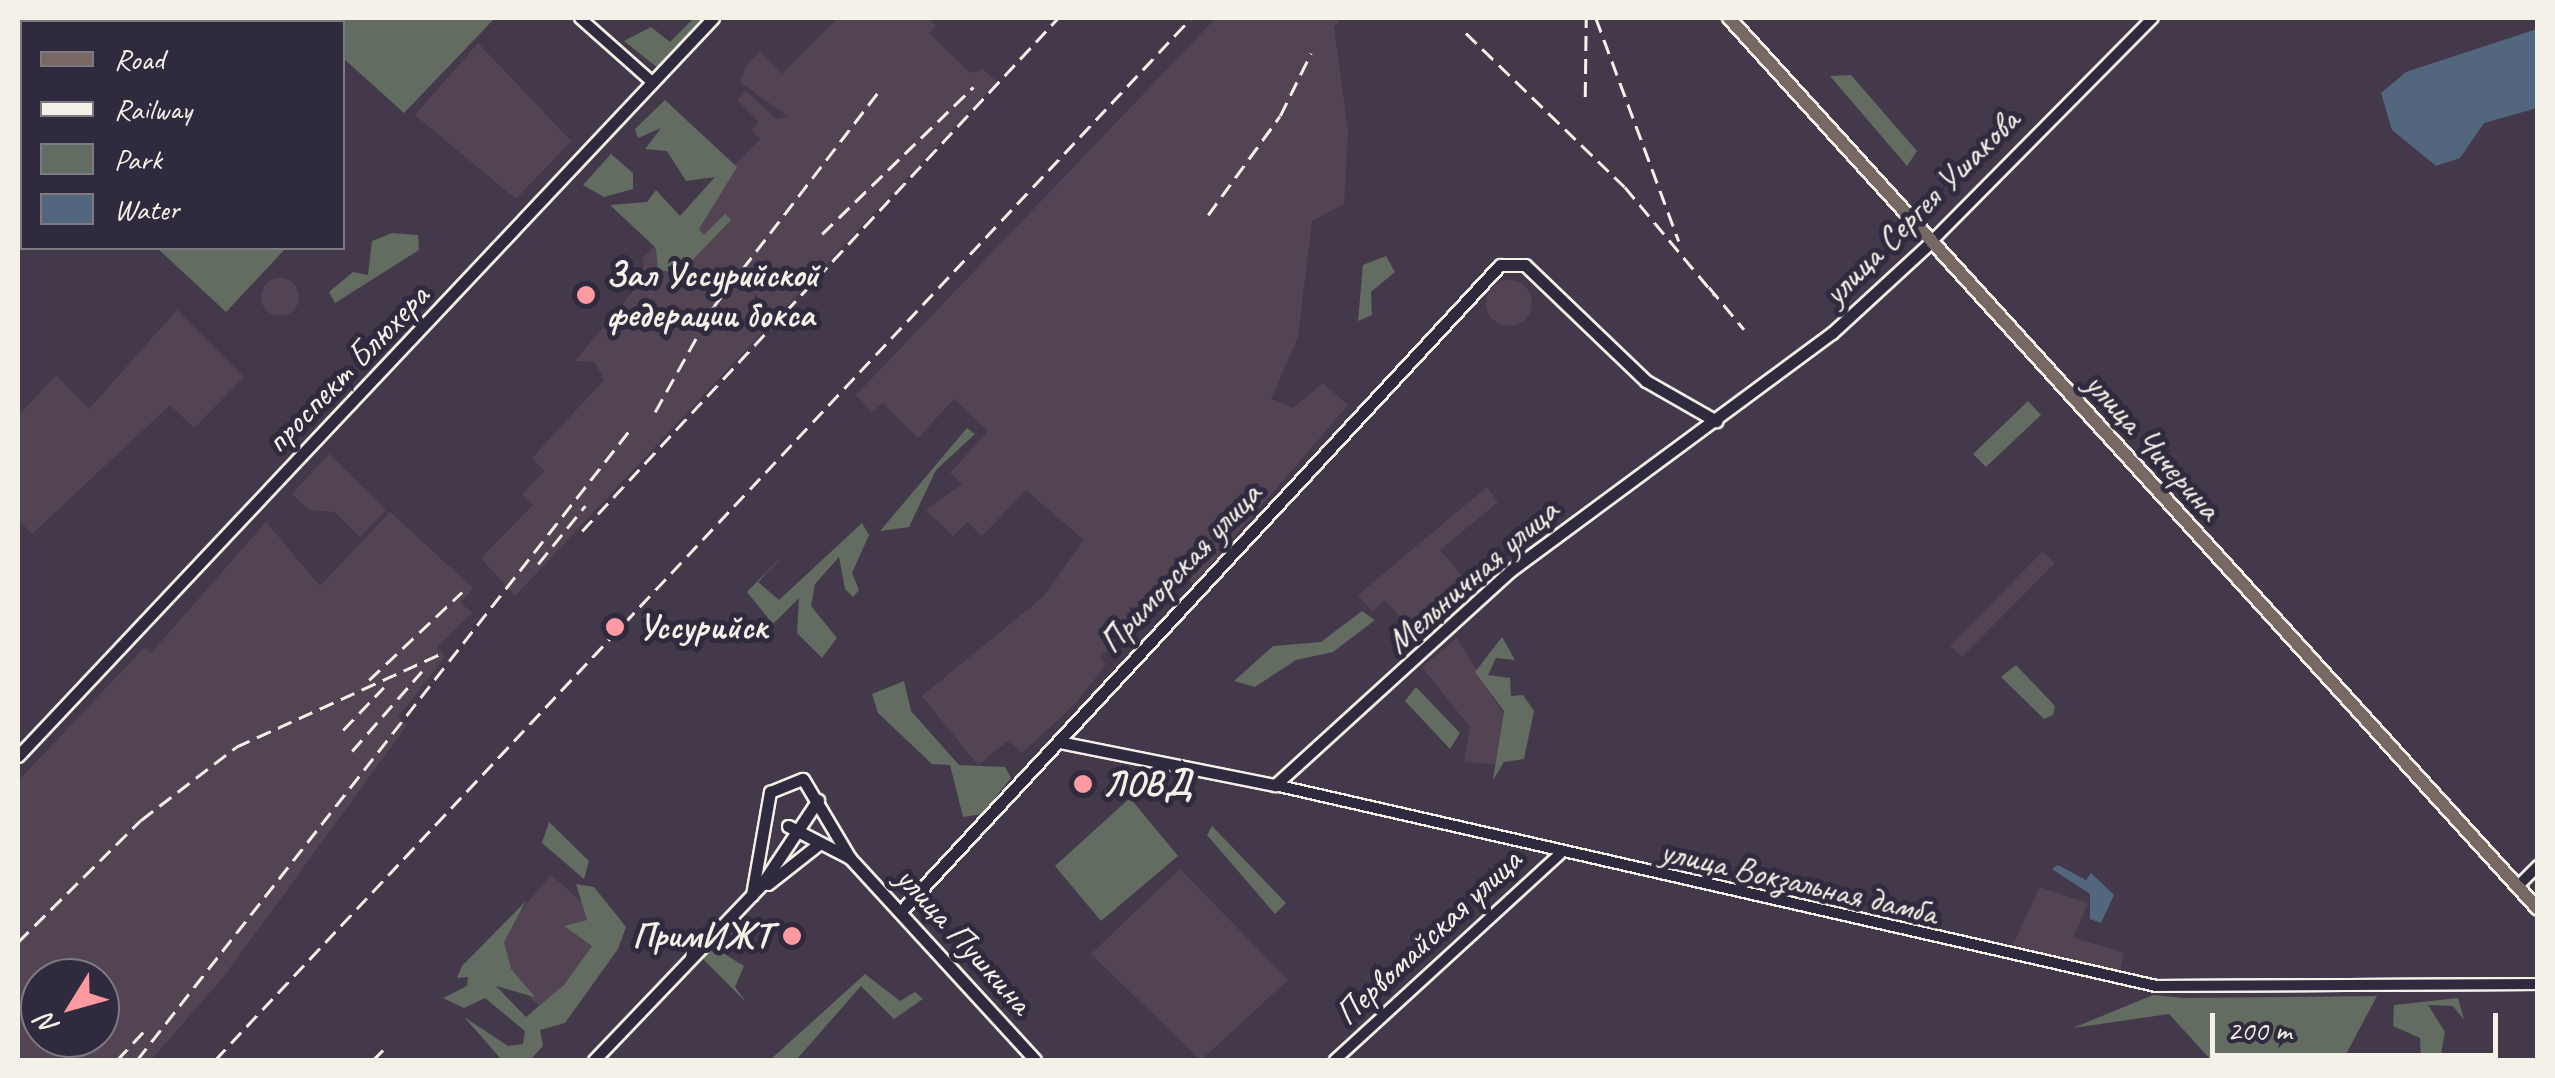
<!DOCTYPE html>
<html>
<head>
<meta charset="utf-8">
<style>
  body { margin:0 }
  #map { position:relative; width:2555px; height:1078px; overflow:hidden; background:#44394a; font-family:Caveat,sans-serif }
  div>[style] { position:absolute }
  .built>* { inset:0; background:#534453 }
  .round { border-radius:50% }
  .green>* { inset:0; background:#626c60 }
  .water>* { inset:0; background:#52667d }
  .roads { filter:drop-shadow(2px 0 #f4f1e8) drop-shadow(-2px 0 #f4f1e8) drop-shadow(0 2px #f4f1e8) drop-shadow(0 -2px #f4f1e8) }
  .tertiary>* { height:10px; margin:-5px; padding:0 5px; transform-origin:5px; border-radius:5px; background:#2f2a3d }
  .secondary>* { height:11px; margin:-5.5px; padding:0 5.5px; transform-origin:5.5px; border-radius:5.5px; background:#2f2a3d }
  .primary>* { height:12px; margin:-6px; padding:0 6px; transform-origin:6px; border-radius:6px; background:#776864 }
  .rail>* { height:2.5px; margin-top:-1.25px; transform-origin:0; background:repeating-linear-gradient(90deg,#f4f1e8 0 15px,transparent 0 23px) }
  .dots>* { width:28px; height:28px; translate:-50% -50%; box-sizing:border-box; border:5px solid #2f2a3d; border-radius:50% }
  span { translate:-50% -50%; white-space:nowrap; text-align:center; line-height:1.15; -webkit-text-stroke:10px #2f2a3d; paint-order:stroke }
  .street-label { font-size:35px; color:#f4f1e8 }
  .poi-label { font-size:35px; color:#f4f1e8; font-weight:700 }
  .left { translate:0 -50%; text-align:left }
  .right { translate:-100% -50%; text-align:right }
  .frame { position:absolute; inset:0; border:20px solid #f4f1e8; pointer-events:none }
  .legend { position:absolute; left:20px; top:20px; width:325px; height:230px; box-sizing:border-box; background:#2f2a3d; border:2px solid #7e7a81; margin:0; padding:12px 18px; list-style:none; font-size:30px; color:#f4f1e8 }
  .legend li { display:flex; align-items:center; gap:20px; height:50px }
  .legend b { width:50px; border:2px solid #7e7a81 }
  .north { position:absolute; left:20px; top:958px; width:100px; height:100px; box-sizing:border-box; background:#2f2a3d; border:2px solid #7e7a81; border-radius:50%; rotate:233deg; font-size:28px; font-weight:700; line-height:40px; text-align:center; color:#f4f1e8 }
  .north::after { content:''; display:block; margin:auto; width:35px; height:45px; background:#ff9aa2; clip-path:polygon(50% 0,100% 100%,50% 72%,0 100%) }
  .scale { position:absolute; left:2210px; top:1013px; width:288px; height:45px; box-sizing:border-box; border:5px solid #f4f1e8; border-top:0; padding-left:12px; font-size:30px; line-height:35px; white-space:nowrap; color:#f4f1e8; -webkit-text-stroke:8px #2f2a3d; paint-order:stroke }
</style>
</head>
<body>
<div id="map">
  <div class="built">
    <div style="clip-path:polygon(838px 18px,927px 18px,936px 26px,929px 33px,970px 73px,983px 69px,997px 82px,515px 596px,481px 558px,533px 505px,522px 494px,545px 471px,532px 458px,604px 380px,595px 362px,575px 361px,643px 279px,643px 258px,760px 139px,752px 130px,759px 122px,737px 100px,746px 91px,776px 119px,789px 117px,740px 82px,747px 64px,760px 52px,782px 74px)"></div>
    <div style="clip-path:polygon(1216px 18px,1342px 18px,1334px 27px,1348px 131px,1344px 204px,1312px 221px,1298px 337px,1271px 399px,1293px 408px,1323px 383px,1348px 405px,1194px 584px,1181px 575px,1100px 657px,1106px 664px,1077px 702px,1022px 753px,1009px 740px,978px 765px,922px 696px,1043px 597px,1084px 540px,1026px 490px,982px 536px,967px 522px,953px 536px,926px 510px,962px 484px,950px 473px,988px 431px,954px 399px,918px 438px,883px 403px,872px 412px,856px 395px)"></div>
    <div style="clip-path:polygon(478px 43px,571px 141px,516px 199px,415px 115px)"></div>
    <div class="round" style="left:261px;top:278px;width:38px;height:38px"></div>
    <div class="round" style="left:1486px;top:280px;width:46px;height:46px"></div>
    <div style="clip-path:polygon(177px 310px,244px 377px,194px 428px,170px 405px,32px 534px,18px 519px,18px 416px,56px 375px,89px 409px)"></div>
    <div style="clip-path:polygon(329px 454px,386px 510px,360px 537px,335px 512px,309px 510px,292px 494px)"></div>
    <div style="clip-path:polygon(1487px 487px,1498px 502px,1440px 550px,1474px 590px,1419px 639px,1385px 600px,1372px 611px,1358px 595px)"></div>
    <div style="clip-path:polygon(evenodd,390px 512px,473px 588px,461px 603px,472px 613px,437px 647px,445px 657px,398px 717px,407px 725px,225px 975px,151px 1060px,18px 1060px,18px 781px,144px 648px,151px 653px,266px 522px,320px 586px,390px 512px,40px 978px,100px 978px,100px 1038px,40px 1038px,40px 978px)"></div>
    <div style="clip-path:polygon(2042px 552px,2055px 563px,1962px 657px,1950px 646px)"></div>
    <div style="clip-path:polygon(1457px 638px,1503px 714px,1496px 764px,1464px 762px,1470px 727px,1422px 667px)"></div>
    <div style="clip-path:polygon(1180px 869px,1288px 980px,1201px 1060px,1091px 954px)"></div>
    <div style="clip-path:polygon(551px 875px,617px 933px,547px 1013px,483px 955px)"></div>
    <div style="clip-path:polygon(2040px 887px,2088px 903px,2073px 938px,2124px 952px,2120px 971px,2012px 947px)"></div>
  </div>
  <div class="green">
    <div style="clip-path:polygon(297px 18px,495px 18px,404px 113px,343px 58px,342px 22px)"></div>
    <div style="clip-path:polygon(694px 18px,706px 18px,658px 68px,624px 41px,651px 27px,670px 42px)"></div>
    <div style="clip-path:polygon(1851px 75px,1917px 151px,1907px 166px,1830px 76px)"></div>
    <div style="clip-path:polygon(665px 100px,737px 167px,699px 229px,704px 235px,725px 214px,731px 220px,680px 273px,658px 270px,656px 248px,610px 205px,647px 202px,656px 190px,680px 216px,715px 177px,686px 181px,667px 151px,645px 149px,661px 128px,638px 138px,635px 129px)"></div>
    <div style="clip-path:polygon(611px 154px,633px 173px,633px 189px,604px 197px,583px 185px)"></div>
    <div style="clip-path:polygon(392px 233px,418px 235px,419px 250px,335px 303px,329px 292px,353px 272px,368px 275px,372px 241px)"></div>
    <div style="clip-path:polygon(157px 248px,286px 248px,226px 312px)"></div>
    <div style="clip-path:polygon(1386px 256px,1395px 272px,1371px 292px,1372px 315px,1358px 321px,1363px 265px)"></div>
    <div style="clip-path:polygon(2028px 401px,2041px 415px,1986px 467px,1973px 454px)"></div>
    <div style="clip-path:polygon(967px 428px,975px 434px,936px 470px,909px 527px,880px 531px)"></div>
    <div style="clip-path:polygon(862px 523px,869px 535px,852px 573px,859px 590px,853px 597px,845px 589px,839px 557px,815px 584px,811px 606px,837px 638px,822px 658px,797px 633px,799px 598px,773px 624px,747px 592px,790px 548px,758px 582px,779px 600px)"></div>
    <div style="clip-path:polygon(1362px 611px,1375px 620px,1333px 652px,1296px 660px,1255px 687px,1234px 681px,1273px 646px,1321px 642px)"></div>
    <div style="clip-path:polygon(1502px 637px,1515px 660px,1496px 658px,1488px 675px,1510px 678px,1511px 696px,1523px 695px,1534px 711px,1524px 759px,1504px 762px,1493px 780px,1504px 711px,1475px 672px)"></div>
    <div style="clip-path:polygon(2016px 665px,2055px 706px,2053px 715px,2044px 719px,2001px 677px)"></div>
    <div style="clip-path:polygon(904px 681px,911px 711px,959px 765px,1005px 767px,1011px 778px,982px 814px,963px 817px,950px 765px,932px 764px,878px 713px,872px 694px)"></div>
    <div style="clip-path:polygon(1416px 687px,1460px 733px,1450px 749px,1405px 701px)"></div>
    <div style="clip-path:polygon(1130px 798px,1178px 856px,1101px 921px,1055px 866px)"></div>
    <div style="clip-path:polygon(549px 822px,589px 861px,584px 879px,542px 843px)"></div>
    <div style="clip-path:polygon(1212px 826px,1286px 903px,1275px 914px,1207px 835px)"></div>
    <div style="clip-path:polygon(576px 884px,594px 887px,626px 927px,618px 949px,565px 1023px,540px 1030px,543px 1046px,530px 1060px,502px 1060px,464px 1017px,508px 1046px,523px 1044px,525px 1031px,485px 998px,464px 1008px,443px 998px,467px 986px,468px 977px,457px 978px,462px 966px,526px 901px,504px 942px,511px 969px,535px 997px,496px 986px,526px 1017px,564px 985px,592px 946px,564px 926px,587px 920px)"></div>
    <div style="clip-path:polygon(738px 923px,747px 930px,726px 955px,744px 966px,735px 987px,746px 1002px,703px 959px)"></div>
    <div style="clip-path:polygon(865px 974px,900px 1001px,915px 992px,923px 999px,894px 1019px,861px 986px,797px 1059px,770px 1060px)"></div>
    <div style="clip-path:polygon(2153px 995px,2184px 998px,2377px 996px,2343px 1060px,2211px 1060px,2169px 1014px,2073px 1028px)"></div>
    <div style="clip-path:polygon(2458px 998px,2464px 1020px,2453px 1006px,2428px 1005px,2445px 1032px,2440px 1060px,2421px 1060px,2420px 1038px,2393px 1026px,2394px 1005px)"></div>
  </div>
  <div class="water">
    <div style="clip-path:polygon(2537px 29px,2537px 108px,2484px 123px,2460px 158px,2436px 166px,2392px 130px,2381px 93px,2406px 72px)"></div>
    <div style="clip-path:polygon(2058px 865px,2086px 880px,2091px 873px,2114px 895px,2101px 923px,2090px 919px,2090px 894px,2052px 869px)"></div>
  </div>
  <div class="roads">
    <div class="tertiary">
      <div style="left:580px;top:18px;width:96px;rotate:41.6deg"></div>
      <div style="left:1932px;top:241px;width:314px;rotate:-45.3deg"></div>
      <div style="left:1275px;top:785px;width:904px;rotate:12.85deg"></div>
      <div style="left:2156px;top:986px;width:382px;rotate:-0.3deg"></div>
      <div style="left:2517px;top:887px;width:30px;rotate:-45deg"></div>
      <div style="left:1335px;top:1060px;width:305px;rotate:-42.5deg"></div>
    </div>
    <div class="secondary">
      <div style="left:1059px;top:742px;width:220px;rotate:11.3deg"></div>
      <div style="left:1275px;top:785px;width:318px;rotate:-42.3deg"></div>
      <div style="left:1510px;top:571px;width:400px;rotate:-36.5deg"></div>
      <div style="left:1832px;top:333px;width:136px;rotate:-42.6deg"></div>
      <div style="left:18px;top:756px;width:1014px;rotate:-46.72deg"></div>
      <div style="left:788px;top:826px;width:70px;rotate:27.3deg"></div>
      <div style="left:768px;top:884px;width:66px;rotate:-38.3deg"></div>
      <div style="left:752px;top:895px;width:105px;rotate:-80.1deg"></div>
      <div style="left:770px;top:792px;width:35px;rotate:-22deg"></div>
      <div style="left:803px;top:779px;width:92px;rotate:59.3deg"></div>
      <div style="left:850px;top:858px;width:274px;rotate:47.5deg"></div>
      <div style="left:903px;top:909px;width:878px;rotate:-47.17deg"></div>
      <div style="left:1500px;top:265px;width:25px"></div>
      <div style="left:1525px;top:265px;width:168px;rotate:43.8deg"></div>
      <div style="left:1646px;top:381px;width:81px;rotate:29.7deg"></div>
      <div style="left:594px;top:1060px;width:243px;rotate:-46.3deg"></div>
      <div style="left:762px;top:884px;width:101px;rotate:-56.3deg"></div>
    </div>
    <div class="primary">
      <div style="left:1729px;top:18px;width:1203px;rotate:47.76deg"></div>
    </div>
  </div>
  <div class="rail">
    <div style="left:1596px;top:18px;width:238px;rotate:69.6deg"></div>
    <div style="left:1466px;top:33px;width:221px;rotate:44.1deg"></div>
    <div style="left:1625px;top:187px;width:141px;rotate:50.2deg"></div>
    <div style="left:1585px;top:97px;width:79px;rotate:-89.3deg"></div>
    <div style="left:1208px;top:215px;width:122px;rotate:-54deg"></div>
    <div style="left:1280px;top:116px;width:70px;rotate:-63.8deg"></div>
    <div style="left:822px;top:234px;width:211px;rotate:-44.2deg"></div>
    <div style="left:1709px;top:287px;width:55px;rotate:50.2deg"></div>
    <div style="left:655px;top:412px;width:121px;rotate:-60.9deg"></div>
    <div style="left:714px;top:306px;width:275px;rotate:-52.5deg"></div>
    <div style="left:582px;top:531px;width:700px;rotate:-47.14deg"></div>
    <div style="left:538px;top:564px;width:75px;rotate:-51deg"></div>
    <div style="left:369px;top:680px;width:128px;rotate:-43.4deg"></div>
    <div style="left:343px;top:730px;width:59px;rotate:-46.4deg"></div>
    <div style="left:352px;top:751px;width:106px;rotate:-48.8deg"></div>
    <div style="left:18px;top:942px;width:173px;rotate:-44.8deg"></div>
    <div style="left:141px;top:820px;width:120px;rotate:-37.5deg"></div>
    <div style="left:236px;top:747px;width:224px;rotate:-24.5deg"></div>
    <div style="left:117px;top:1060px;width:40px;rotate:-47deg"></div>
    <div style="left:137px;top:1060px;width:799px;rotate:-51.97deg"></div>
    <div style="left:215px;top:1060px;width:1428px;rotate:-46.87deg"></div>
    <div style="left:373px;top:1060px;width:14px;rotate:-45deg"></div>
  </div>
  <div class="dots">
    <div style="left:586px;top:295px;background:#ff9aa2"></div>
    <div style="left:615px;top:627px;background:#ff9aa2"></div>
    <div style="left:1083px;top:784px;background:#ff9aa2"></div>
    <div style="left:792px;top:936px;background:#ff9aa2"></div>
  </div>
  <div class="street-label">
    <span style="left:1921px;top:207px;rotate:-45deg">улица Сергея Ушакова</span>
    <span style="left:347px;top:369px;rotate:-46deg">проспект Блюхера</span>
    <span style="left:2153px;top:446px;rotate:48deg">улица Чичерина</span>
    <span style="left:1180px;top:568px;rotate:-47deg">Приморская улица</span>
    <span style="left:1472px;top:576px;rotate:-41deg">Мельничная улица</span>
    <span style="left:1799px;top:882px;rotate:13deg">улица Вокзальная дамба</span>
    <span style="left:1428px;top:937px;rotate:-43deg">Первомайская улица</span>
    <span style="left:964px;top:940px;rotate:48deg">улица Пушкина</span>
  </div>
  <div class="poi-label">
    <span class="left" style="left:606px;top:295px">Зал Уссурийской<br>федерации бокса</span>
    <span class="left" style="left:638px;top:627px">Уссурийск</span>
    <span class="left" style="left:1103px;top:784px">ЛОВД</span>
    <span class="right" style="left:772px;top:936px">ПримИЖТ</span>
  </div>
  <div class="frame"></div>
  <ul class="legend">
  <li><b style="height:12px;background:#776864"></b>Road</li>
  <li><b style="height:12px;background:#f4f1e8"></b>Railway</li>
  <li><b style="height:28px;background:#626c60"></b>Park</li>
  <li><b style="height:28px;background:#52667d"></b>Water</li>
  </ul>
  <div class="north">N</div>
  <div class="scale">200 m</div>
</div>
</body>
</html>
